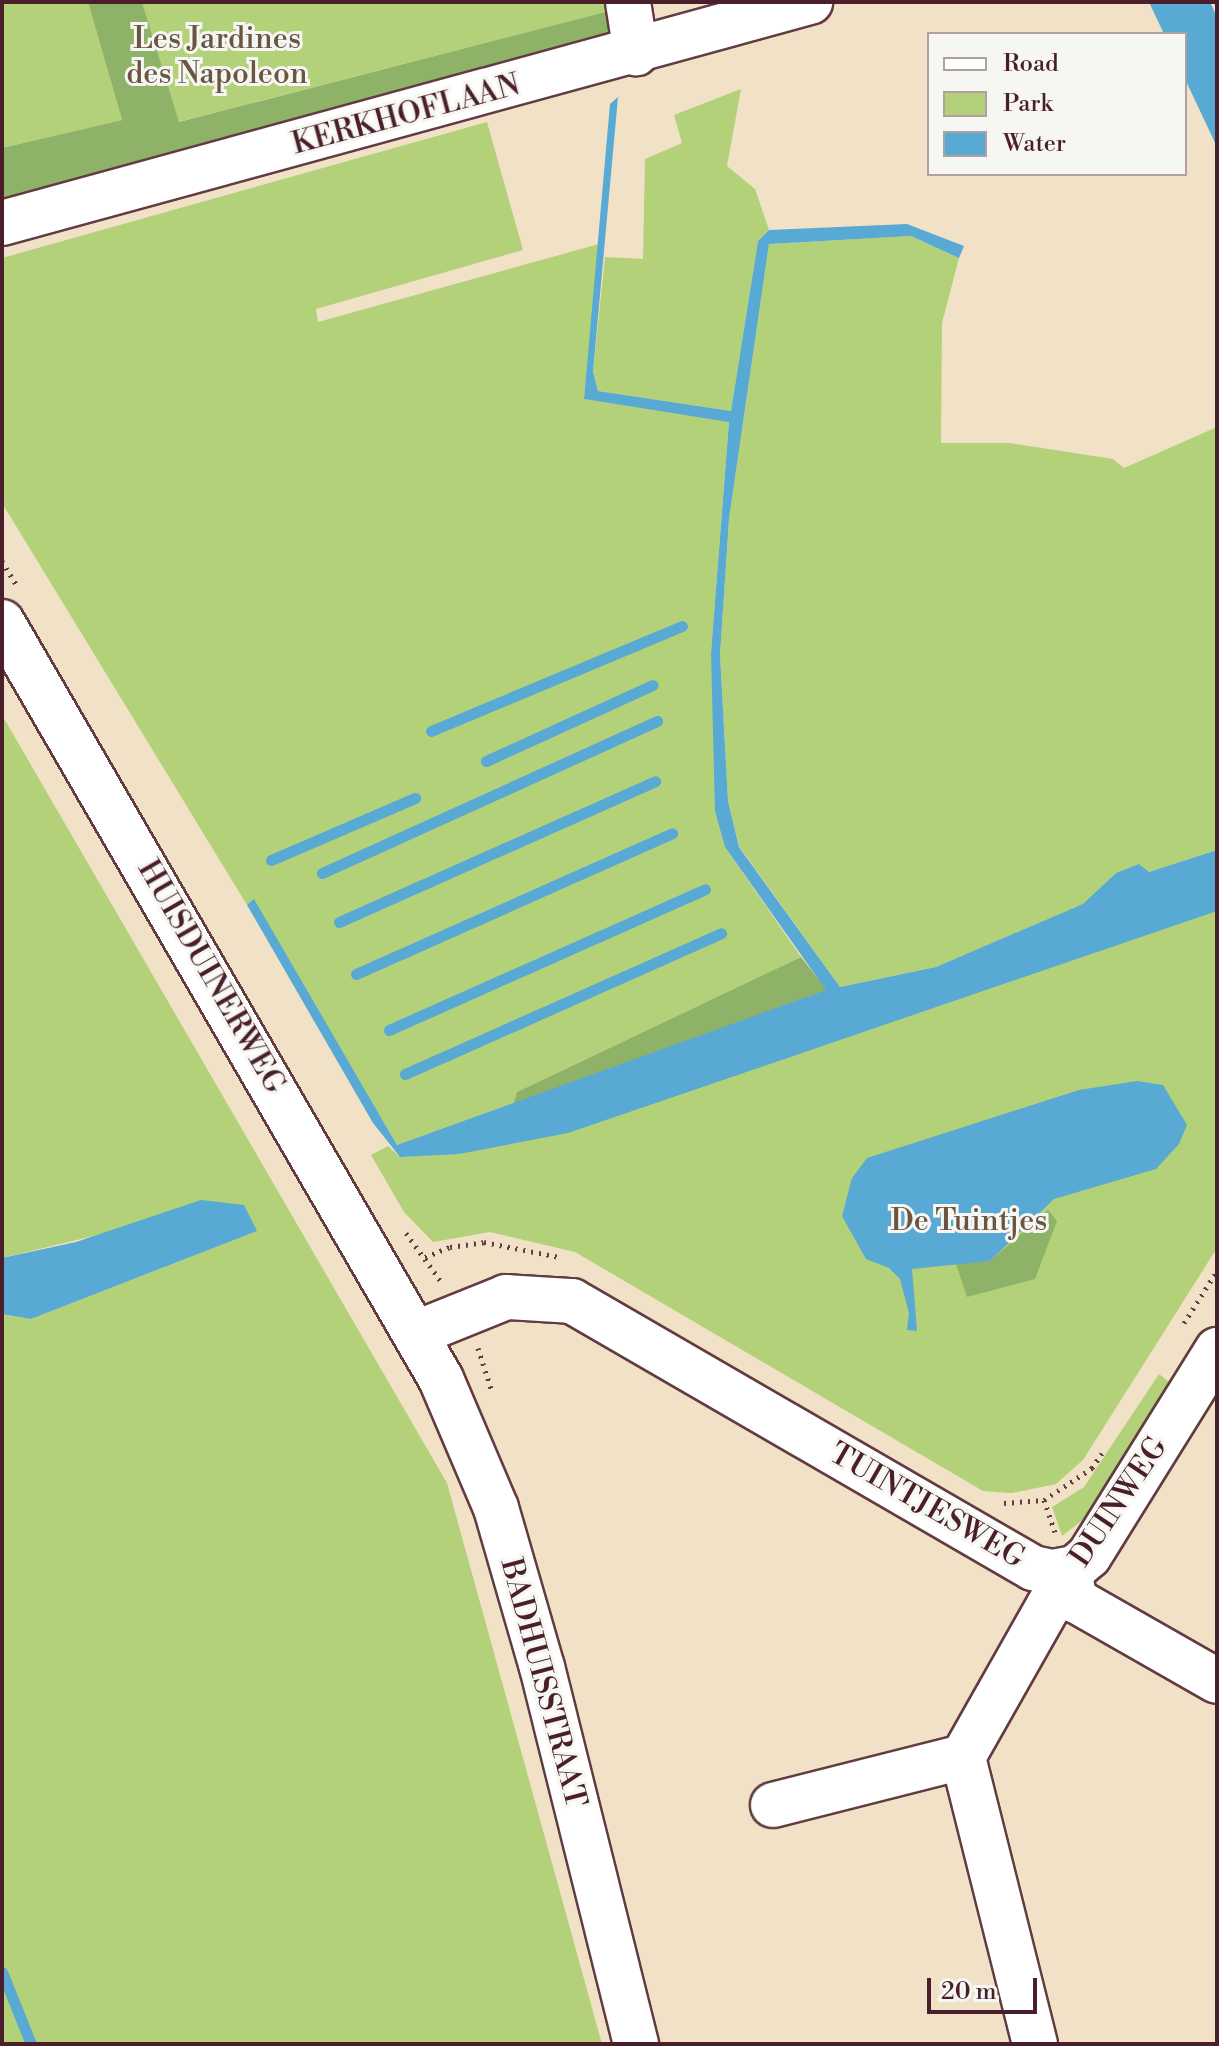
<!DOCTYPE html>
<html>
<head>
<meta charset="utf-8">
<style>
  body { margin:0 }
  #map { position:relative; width:1219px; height:2046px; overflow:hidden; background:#f1e2c7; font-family:"Libre Bodoni",serif }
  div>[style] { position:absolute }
  .green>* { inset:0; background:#b3d178 }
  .forest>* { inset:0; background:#8eb368 }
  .water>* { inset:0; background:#58a9d3 }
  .stream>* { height:11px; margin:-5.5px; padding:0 5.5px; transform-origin:5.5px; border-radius:5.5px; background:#58a9d3 }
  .path>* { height:5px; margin-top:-2.5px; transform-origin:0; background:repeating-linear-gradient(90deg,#633c42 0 2px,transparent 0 8px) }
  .roads { filter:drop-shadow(2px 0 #633c42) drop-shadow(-2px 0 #633c42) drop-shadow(0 2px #633c42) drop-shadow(0 -2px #633c42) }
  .minor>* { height:44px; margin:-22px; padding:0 22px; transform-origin:22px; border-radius:22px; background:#fff }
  span { translate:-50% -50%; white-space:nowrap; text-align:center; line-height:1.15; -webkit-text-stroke:6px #f6f6f2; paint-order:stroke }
  .park-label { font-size:30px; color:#6a5442 }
  .street-label { font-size:30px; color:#4a1f2b }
  .frame { position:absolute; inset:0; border:4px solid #4a1f2b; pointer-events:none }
  .legend { position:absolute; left:927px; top:32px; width:260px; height:144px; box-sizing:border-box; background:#f6f6f2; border:2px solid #b1a0a2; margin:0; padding:10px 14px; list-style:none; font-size:24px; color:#4a1f2b }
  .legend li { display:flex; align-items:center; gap:16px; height:40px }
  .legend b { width:40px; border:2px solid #b1a0a2 }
  .scale { position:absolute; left:927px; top:1978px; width:110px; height:36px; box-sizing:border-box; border:4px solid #4a1f2b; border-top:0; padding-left:10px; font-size:24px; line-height:28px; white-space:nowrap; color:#4a1f2b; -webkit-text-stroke:6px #f6f6f2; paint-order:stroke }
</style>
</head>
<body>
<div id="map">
  <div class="green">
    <div style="clip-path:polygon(2px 2px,88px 2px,122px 120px,2px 148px)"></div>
    <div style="clip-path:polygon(142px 2px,607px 2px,609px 11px,178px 122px)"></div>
    <div style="clip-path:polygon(741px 89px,727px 166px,755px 189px,769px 230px,758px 241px,731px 411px,598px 391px,593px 372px,605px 257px,643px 259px,645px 159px,682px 143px,674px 115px)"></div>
    <div style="clip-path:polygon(487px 122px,523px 250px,316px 309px,318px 322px,599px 244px,584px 399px,729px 421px,711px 653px,725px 847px,801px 957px,517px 1092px,513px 1105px,397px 1145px,254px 900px,247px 905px,2px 503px,2px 258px)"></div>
    <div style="clip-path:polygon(911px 236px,959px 258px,942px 323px,941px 443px,1009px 443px,1113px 459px,1124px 468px,1217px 427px,1217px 850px,1149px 872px,1116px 873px,1084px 904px,936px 967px,840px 987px,739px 846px,728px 801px,720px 655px,729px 519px,769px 244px)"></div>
    <div style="clip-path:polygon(2px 715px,447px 1483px,602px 2044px,2px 2044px,2px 1314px,31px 1319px,257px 1231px,110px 1232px,2px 1258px)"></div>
    <div style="clip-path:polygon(1217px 899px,1217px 1248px,1083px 1460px,1056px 1484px,1012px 1493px,983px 1491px,575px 1252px,490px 1232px,433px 1242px,404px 1212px,371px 1155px,388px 1146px,400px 1157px,426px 1155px)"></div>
    <div style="clip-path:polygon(1159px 1374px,1173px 1385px,1093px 1512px,1062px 1536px,1052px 1507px,1084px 1487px)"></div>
  </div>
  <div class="forest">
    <div style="clip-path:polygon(88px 2px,142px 2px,179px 122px,609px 11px,613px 39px,2px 204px,2px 148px,122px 120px)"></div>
    <div style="clip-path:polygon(801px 957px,827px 990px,513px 1105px,517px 1092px)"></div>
    <div style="clip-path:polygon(1048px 1210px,1057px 1221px,1035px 1279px,967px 1297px,956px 1264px,990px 1261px)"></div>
  </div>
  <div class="water">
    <div style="clip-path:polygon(1149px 2px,1210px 2px,1217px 17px,1217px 147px,1185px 79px,1185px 34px,1164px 34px)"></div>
    <div style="clip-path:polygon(618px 97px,593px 372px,598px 391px,731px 411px,758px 241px,769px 230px,907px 224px,964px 246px,959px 258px,911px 236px,769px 244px,729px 519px,720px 655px,728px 801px,739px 847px,840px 987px,936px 967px,1083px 904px,1116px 873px,1139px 864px,1149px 872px,1217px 850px,1217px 911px,568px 1133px,459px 1154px,400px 1157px,373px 1123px,247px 905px,254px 899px,397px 1145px,826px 990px,725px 847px,715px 811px,711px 653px,729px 422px,584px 399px,610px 104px)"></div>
    <div style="clip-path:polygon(1137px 1081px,1163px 1085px,1187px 1125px,1179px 1144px,1156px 1169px,1054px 1199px,990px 1261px,912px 1269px,917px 1331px,907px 1330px,909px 1313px,900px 1279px,889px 1268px,866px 1259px,842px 1216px,852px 1178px,867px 1158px,1079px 1090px)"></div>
    <div style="clip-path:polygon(201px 1200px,244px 1205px,257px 1231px,31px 1319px,2px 1314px,2px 1258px,76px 1242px)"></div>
  </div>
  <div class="stream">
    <div style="left:431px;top:731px;width:272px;rotate:-22.7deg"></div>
    <div style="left:486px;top:761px;width:183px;rotate:-24.5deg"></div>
    <div style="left:271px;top:860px;width:157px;rotate:-23.3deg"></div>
    <div style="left:322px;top:873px;width:368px;rotate:-24.4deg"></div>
    <div style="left:339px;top:922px;width:346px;rotate:-24deg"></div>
    <div style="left:356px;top:974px;width:346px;rotate:-24deg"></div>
    <div style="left:389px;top:1030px;width:346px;rotate:-24deg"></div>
    <div style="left:405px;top:1074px;width:346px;rotate:-24deg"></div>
    <div style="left:2px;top:1972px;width:78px;rotate:68.1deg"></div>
  </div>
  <div class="path">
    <div style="left:2px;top:561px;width:27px;rotate:59deg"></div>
    <div style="left:406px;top:1233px;width:58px;rotate:54.1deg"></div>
    <div style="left:425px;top:1257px;width:27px;rotate:-22deg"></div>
    <div style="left:450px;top:1247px;width:34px;rotate:-8deg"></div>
    <div style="left:484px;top:1242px;width:76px;rotate:11.3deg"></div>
    <div style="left:1184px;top:1323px;width:62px;rotate:-57.6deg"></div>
    <div style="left:478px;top:1348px;width:46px;rotate:72.3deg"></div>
    <div style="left:1004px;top:1503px;width:40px;rotate:-4.3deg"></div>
    <div style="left:1055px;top:1532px;width:34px;rotate:-109deg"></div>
    <div style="left:1044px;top:1500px;width:58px;rotate:-33.7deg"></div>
    <div style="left:1092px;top:1468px;width:18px;rotate:-56deg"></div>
  </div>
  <div class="roads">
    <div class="minor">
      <div style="left:628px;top:2px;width:52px;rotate:81.1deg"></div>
      <div style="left:2px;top:223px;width:838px;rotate:-15.3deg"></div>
      <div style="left:2px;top:622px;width:875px;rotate:59.89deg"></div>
      <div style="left:441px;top:1379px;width:140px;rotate:66.9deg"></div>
      <div style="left:496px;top:1508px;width:166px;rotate:73.9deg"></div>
      <div style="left:542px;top:1667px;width:389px;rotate:76deg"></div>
      <div style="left:417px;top:1333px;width:96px;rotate:-22deg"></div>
      <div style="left:506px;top:1297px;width:66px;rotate:3.5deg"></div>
      <div style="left:572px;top:1301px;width:533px;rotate:30.08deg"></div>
      <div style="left:1033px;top:1568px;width:19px;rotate:12deg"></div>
      <div style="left:1052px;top:1572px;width:23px;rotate:-10deg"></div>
      <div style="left:1075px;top:1568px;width:18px;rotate:-41deg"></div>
      <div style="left:1089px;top:1556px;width:243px;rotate:-58.1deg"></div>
      <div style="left:1069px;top:1570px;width:31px;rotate:79deg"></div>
      <div style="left:1075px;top:1600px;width:163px;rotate:29.7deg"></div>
      <div style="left:773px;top:1805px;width:196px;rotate:-14.2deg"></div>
      <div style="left:1035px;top:2044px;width:296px;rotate:-104.1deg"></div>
      <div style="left:963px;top:1757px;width:215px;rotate:-60.5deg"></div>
    </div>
  </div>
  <div class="park-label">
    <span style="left:217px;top:56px">Les Jardines<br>des Napoleon</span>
    <span style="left:969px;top:1221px">De Tuintjes</span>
  </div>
  <div class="street-label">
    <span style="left:406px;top:115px;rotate:-15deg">KERKHOFLAAN</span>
    <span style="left:211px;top:977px;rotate:60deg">HUISDUINERWEG</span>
    <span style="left:1119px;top:1502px;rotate:-56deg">DUINWEG</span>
    <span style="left:927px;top:1506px;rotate:30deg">TUINTJESWEG</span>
    <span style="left:543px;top:1683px;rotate:75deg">BADHUISSTRAAT</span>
  </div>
  <div class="frame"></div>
  <ul class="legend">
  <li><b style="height:10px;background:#fff"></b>Road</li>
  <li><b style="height:22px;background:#b3d178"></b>Park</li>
  <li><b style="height:22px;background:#58a9d3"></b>Water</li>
  </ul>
  <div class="scale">20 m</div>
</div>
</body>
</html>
